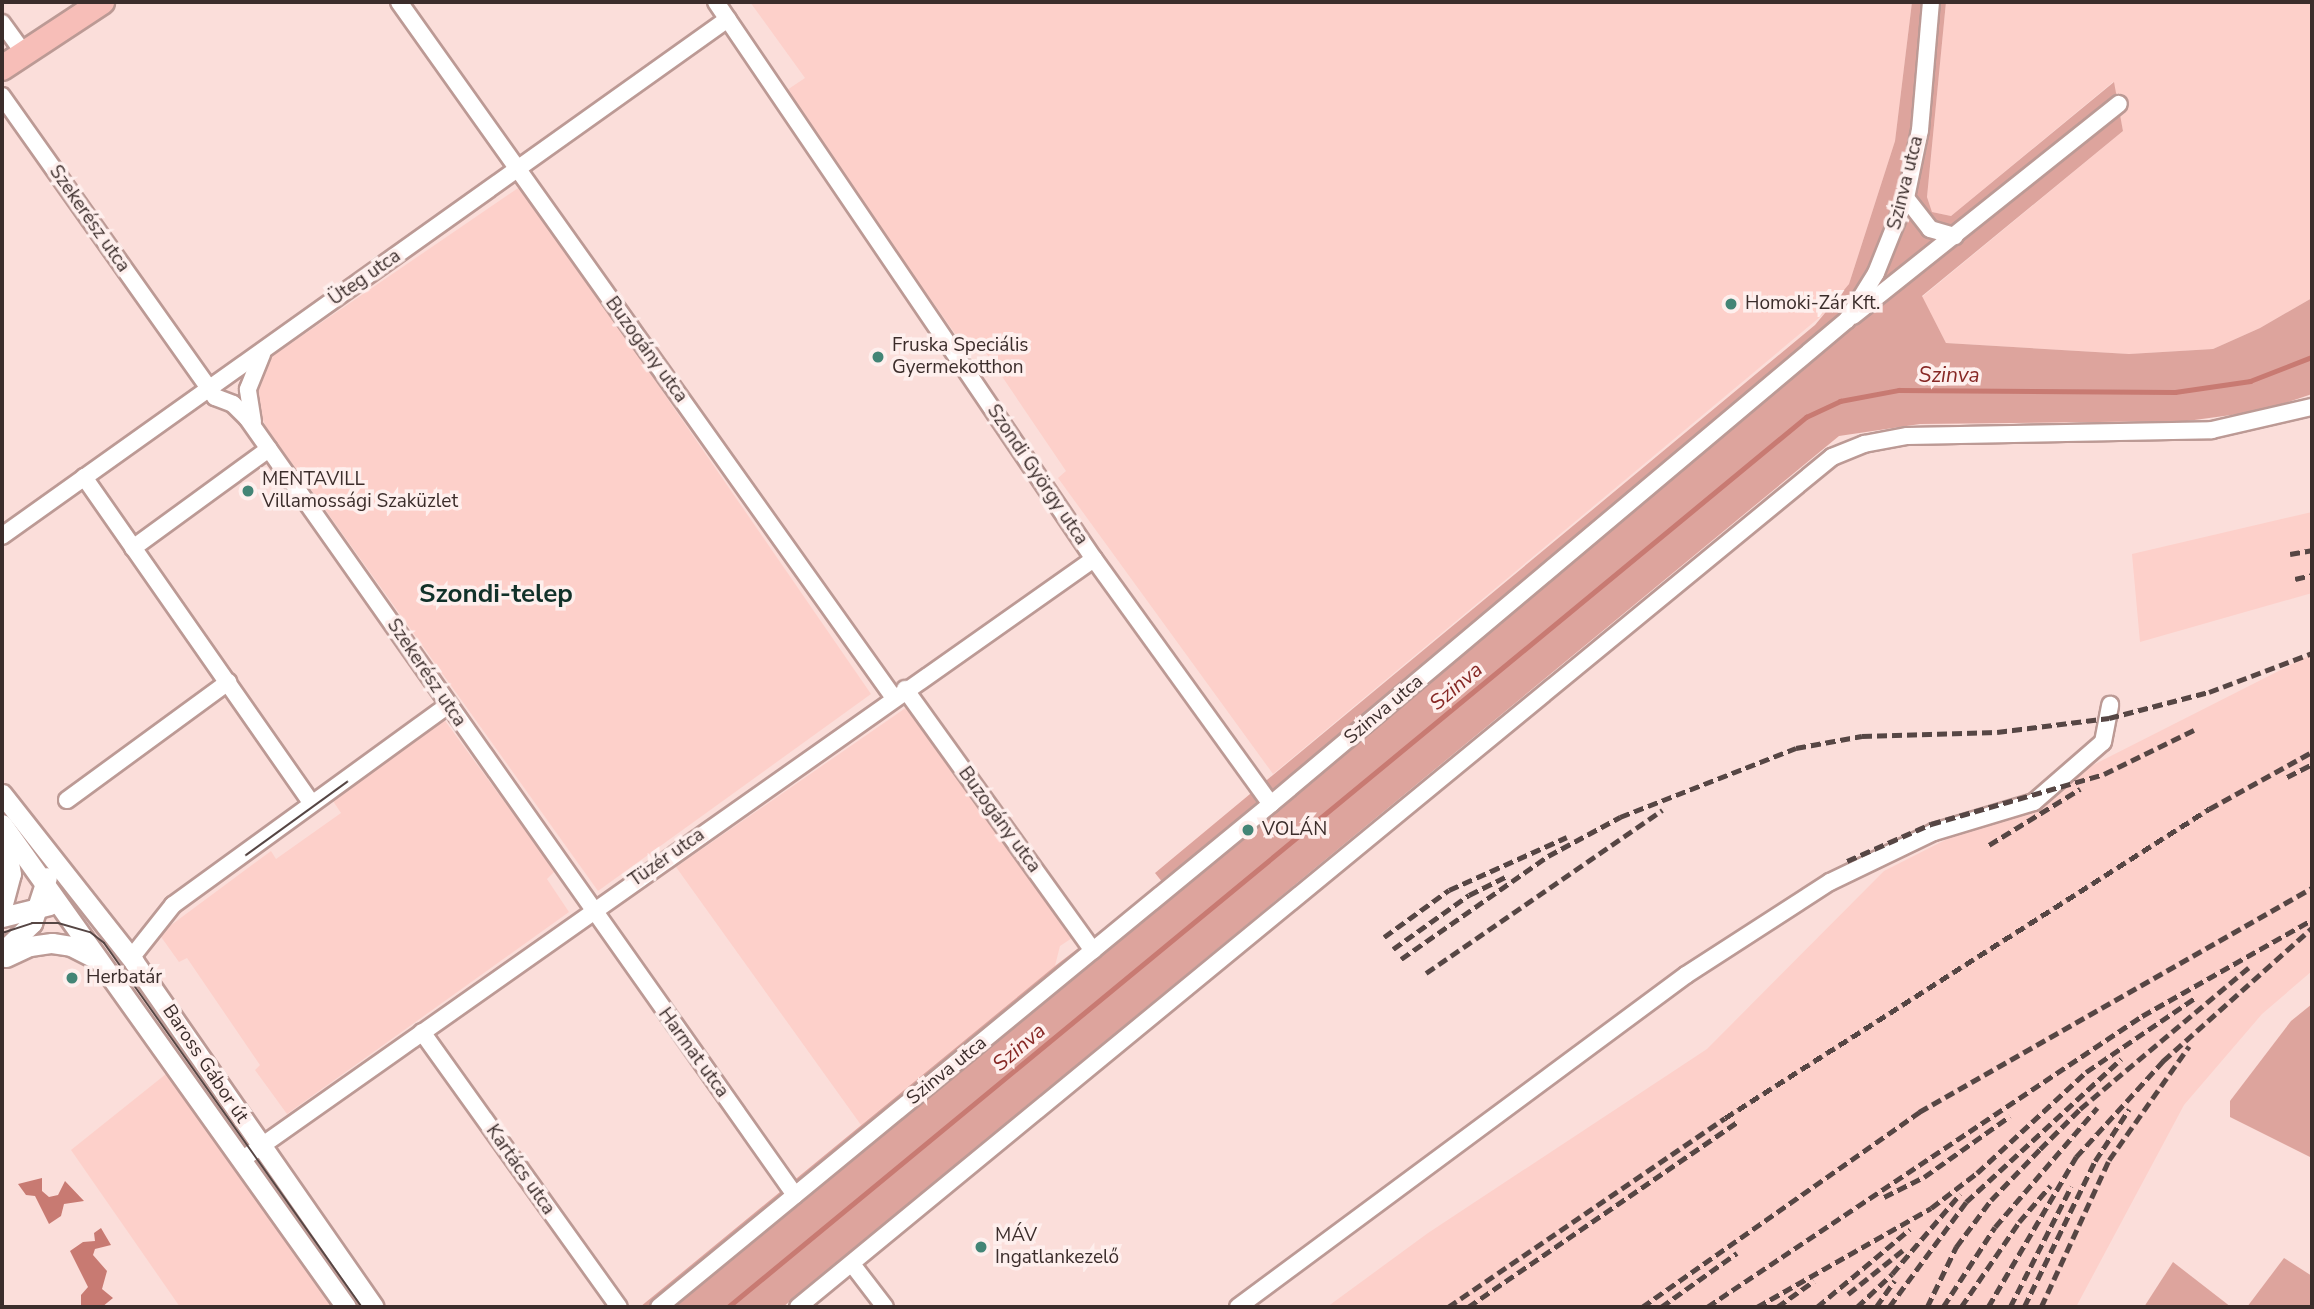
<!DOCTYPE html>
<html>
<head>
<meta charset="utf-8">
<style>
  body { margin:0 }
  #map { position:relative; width:2314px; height:1309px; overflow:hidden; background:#fbdeda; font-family:"Nunito Sans",sans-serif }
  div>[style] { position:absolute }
  .built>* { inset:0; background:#fdd0ca }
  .green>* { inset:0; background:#dda49d }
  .water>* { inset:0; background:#c87a72 }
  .stream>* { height:4.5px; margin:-2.25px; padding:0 2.25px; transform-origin:2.25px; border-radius:2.25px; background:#c87a72 }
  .roads { filter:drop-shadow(2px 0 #bc9a95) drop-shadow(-2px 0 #bc9a95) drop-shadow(0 2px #bc9a95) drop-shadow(0 -2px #bc9a95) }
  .minor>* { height:16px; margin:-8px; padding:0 8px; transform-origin:8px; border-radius:8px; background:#fff }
  .tertiary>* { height:19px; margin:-9.5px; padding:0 9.5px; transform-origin:9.5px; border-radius:9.5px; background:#fff }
  .primary>* { height:24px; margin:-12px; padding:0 12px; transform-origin:12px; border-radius:12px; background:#f7beb8 }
  .tram>* { height:2px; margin:-1px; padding:0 1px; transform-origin:1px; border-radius:1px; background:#564644 }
  .rail>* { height:4.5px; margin-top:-2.25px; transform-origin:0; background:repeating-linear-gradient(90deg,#564644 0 10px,transparent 0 15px) }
  .dots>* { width:19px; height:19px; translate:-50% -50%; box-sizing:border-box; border:4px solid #feefed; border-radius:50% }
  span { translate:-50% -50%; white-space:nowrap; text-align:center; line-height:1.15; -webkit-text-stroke:7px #feefed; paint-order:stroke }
  .street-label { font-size:19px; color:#3b2d2b }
  .poi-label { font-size:19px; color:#3b2d2b }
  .left { translate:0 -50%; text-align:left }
  .water-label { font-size:21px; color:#872825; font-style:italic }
  .district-label { font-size:26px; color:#113129; font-weight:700 }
  .frame { position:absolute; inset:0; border:4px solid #3b2d2b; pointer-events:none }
</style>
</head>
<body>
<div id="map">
  <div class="built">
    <div style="clip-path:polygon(750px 2px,1912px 2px,1895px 141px,1849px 284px,1832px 307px,1273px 774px,1058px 478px,1066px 471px,980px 344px,968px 352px,784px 92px,805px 78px)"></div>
    <div style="clip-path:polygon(1946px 2px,2312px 2px,2312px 298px,2260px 328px,2213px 349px,2129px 354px,1946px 343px,1922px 297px,2123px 131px,2113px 82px,1951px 216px,1932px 212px,1927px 197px)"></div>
    <div style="clip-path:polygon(521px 186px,871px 694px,598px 891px,266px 427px,258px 409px,258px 379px,271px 357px)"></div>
    <div style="clip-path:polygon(2312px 512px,2312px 593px,2140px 642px,2132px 554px)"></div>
    <div style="clip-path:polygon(2312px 654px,2312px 971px,2262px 1014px,2184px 1105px,2076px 1307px,1327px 1307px,1428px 1233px,1707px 1049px,1884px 871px)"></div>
    <div style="clip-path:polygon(907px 707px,1075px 936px,1060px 946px,1055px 966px,861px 1125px,676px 867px)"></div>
    <div style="clip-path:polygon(443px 718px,555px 871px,547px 879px,569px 912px,287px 1114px,255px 1070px,260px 1065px,187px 958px,179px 962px,159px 934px,271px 851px,276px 859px,341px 813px,331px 798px)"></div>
    <div style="clip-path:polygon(166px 1074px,243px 1160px,344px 1307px,180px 1307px,71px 1150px)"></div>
  </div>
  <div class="green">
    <div style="clip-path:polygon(1912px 2px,1946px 2px,1927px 197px,1932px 212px,1951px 216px,2114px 82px,2123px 131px,1922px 296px,1946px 343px,2129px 354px,2213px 349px,2260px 328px,2312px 298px,2312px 394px,2261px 411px,2187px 421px,1920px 424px,1839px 436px,783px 1307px,640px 1307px,1055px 966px,1163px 883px,1155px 873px,1815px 325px,1849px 284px,1895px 141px)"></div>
    <div style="clip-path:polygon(2312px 1004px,2312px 1158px,2230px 1117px,2230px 1101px,2291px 1021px)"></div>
    <div style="clip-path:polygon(2284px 1258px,2312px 1276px,2312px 1307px,2247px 1307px)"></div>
    <div style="clip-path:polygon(2173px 1262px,2231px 1307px,2144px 1307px)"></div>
  </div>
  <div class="water">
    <div style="clip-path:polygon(42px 1178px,42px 1191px,49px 1197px,58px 1195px,65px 1181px,84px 1201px,64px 1204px,61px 1216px,49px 1224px,35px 1196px,26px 1195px,18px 1184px)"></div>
    <div style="clip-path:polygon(101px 1228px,111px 1245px,95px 1249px,93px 1255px,107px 1271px,102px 1289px,113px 1298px,102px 1307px,81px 1307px,81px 1295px,88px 1287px,70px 1251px,83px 1242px,95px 1241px,94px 1233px)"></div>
  </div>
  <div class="stream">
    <div style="left:728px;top:1307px;width:1398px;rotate:-39.54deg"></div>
    <div style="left:1806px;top:417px;width:38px;rotate:-25deg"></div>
    <div style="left:1840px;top:401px;width:60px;rotate:-10.6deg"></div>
    <div style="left:1899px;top:390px;width:276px;rotate:0.4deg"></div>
    <div style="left:2175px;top:392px;width:76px;rotate:-8.3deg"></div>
    <div style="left:2250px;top:381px;width:66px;rotate:-21.2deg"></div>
  </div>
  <div class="roads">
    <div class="minor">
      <div style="left:399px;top:2px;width:854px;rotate:54.58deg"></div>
      <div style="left:716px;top:2px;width:673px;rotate:55.84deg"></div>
      <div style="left:1094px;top:559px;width:302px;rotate:54.2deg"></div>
      <div style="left:2px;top:23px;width:37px;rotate:54deg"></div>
      <div style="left:2px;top:96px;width:369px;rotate:54.7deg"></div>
      <div style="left:215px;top:397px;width:19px;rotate:21deg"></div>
      <div style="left:233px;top:404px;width:20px;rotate:45deg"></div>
      <div style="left:247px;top:418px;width:951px;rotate:54.81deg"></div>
      <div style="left:1906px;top:198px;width:39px;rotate:52deg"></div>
      <div style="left:1930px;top:229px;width:26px;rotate:16deg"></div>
      <div style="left:1853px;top:316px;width:340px;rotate:-38.6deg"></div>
      <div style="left:253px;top:422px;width:33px;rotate:-99deg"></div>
      <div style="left:248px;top:389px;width:38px;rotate:-68deg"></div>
      <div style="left:84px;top:477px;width:397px;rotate:55.1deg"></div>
      <div style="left:2px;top:536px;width:891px;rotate:-35.46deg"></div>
      <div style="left:133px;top:548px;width:168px;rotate:-36.1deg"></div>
      <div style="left:905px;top:689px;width:322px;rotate:54.3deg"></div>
      <div style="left:67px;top:800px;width:200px;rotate:-36.2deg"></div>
      <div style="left:131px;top:958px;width:68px;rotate:-51.6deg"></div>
      <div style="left:173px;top:905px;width:339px;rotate:-36deg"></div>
      <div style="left:422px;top:1032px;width:338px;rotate:54.4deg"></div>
      <div style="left:243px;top:1159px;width:1041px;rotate:-35.19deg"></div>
      <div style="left:852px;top:1264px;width:54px;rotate:52.5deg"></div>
      <div style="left:659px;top:1307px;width:792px;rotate:-39.42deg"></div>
      <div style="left:1271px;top:804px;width:752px;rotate:-40.04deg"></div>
      <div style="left:1847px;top:320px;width:55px;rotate:-58.3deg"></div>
      <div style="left:1876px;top:273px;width:81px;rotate:-68.2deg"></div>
      <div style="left:1906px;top:198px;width:69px;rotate:-78.4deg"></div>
      <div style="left:1920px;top:130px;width:128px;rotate:-85.1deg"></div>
      <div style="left:798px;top:1307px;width:1339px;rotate:-39.42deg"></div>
      <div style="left:1832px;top:457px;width:35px;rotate:-22deg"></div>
      <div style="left:1864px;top:444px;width:44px;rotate:-10.5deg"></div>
      <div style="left:1907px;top:436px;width:305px;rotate:-1.1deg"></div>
      <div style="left:2212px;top:430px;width:103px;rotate:-13deg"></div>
      <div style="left:1238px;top:1307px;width:558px;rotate:-36.54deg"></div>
      <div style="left:1686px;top:975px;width:171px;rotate:-32.9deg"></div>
      <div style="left:1830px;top:882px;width:115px;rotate:-25.7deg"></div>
      <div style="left:1934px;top:832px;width:104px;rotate:-16.7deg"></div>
      <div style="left:2034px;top:802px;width:91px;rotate:-41deg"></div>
      <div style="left:2103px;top:742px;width:38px;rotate:-79deg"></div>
    </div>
    <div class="tertiary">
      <div style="left:2px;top:794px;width:214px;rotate:51.8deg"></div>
      <div style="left:134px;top:962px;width:420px;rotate:55.2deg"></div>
      <div style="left:2px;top:824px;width:593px;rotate:54.54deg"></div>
      <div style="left:2px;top:907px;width:34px;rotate:-75deg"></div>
      <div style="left:11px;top:874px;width:40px;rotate:-100deg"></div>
      <div style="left:2px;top:917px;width:49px;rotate:-14deg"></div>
      <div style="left:2px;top:952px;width:42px;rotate:-44deg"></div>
      <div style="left:32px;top:923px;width:48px;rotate:-71.9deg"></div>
      <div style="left:6px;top:957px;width:26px;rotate:-25deg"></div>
      <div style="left:30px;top:946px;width:22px;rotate:-8deg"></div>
      <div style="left:52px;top:943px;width:19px;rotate:9deg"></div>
      <div style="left:71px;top:946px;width:27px;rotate:27deg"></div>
    </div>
    <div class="primary">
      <div style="left:2px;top:68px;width:120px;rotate:-33.4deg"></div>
    </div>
  </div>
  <div class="tram">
    <div style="left:246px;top:855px;width:125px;rotate:-35.9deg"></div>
    <div style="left:2px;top:933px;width:32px;rotate:-18deg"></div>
    <div style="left:32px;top:923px;width:26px"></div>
    <div style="left:58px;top:923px;width:33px;rotate:16deg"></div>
    <div style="left:90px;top:932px;width:18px;rotate:38deg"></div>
    <div style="left:104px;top:943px;width:446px;rotate:54.7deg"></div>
  </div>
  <div class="rail">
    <div style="left:2290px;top:554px;width:22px;rotate:-10deg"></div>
    <div style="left:2295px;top:579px;width:17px;rotate:-13deg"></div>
    <div style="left:2287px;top:777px;width:28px;rotate:-27deg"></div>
    <div style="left:1989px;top:845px;width:107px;rotate:-31.6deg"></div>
    <div style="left:1847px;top:861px;width:92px;rotate:-23.8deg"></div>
    <div style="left:1931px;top:824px;width:180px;rotate:-16.1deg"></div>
    <div style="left:2104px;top:774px;width:100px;rotate:-26.1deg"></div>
    <div style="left:1384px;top:937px;width:80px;rotate:-35.9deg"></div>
    <div style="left:1449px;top:890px;width:129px;rotate:-24.2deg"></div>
    <div style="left:1393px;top:949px;width:93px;rotate:-35.4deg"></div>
    <div style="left:1469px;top:895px;width:42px;rotate:-26.6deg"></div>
    <div style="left:1401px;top:959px;width:179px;rotate:-35deg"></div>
    <div style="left:1548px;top:856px;width:82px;rotate:-28.4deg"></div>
    <div style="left:1620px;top:817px;width:189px;rotate:-21.4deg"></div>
    <div style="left:1796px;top:748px;width:67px;rotate:-10.3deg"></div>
    <div style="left:1862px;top:736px;width:135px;rotate:-1.7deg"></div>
    <div style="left:1997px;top:732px;width:113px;rotate:-7.1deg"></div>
    <div style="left:2109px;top:718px;width:103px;rotate:-14.6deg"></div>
    <div style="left:2209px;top:692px;width:110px;rotate:-20.7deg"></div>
    <div style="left:1426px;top:973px;width:287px;rotate:-34.6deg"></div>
    <div style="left:1884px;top:1197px;width:45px;rotate:-26.6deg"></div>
    <div style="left:1924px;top:1177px;width:105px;rotate:-35.3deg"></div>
    <div style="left:1848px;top:1294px;width:70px;rotate:-38.7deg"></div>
    <div style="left:1448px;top:1307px;width:335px;rotate:-34.3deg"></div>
    <div style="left:1725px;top:1118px;width:574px;rotate:-32.56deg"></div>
    <div style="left:2209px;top:809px;width:118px;rotate:-29deg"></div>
    <div style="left:1468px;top:1307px;width:329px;rotate:-34.5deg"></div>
    <div style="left:1642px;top:1307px;width:339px;rotate:-35.1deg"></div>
    <div style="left:1919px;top:1112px;width:452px;rotate:-29.7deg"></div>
    <div style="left:1661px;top:1307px;width:93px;rotate:-35.4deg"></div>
    <div style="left:1707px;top:1307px;width:523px;rotate:-33.78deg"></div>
    <div style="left:2142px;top:1016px;width:195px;rotate:-29.5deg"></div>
    <div style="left:1757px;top:1307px;width:200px;rotate:-29.6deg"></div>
    <div style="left:1931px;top:1208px;width:58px;rotate:-37.3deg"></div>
    <div style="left:1977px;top:1173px;width:149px;rotate:-42.8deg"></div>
    <div style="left:2086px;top:1072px;width:132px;rotate:-34.2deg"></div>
    <div style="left:1777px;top:1307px;width:45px;rotate:-35.1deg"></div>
    <div style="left:1817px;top:1307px;width:121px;rotate:-40deg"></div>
    <div style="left:1857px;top:1307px;width:48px;rotate:-43.3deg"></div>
    <div style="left:1892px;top:1274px;width:105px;rotate:-49.6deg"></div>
    <div style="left:1876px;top:1307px;width:32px;rotate:-55deg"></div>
    <div style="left:1889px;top:1307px;width:130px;rotate:-53.7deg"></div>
    <div style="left:1966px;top:1202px;width:211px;rotate:-42.7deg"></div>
    <div style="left:1927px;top:1307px;width:67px;rotate:-64.2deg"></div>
    <div style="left:1956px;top:1247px;width:59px;rotate:-53.3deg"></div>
    <div style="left:1991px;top:1200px;width:71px;rotate:-46.1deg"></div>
    <div style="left:2040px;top:1149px;width:57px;rotate:-45deg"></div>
    <div style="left:2080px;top:1109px;width:221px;rotate:-40deg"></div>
    <div style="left:1943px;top:1307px;width:95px;rotate:-57deg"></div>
    <div style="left:1995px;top:1227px;width:157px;rotate:-49.4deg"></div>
    <div style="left:1961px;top:1307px;width:103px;rotate:-55.7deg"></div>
    <div style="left:2019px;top:1222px;width:48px;rotate:-49.3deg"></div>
    <div style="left:1988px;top:1307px;width:174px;rotate:-59.6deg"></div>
    <div style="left:2076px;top:1157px;width:130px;rotate:-47.8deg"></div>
    <div style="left:2163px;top:1061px;width:200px;rotate:-41.8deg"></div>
    <div style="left:2010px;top:1307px;width:135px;rotate:-63.1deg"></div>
    <div style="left:2024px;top:1307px;width:162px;rotate:-64.1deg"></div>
    <div style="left:2095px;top:1161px;width:62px;rotate:-56.8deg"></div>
    <div style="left:2041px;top:1307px;width:162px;rotate:-65.2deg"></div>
    <div style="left:2109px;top:1160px;width:139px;rotate:-54.9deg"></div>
  </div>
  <div class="dots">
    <div style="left:1731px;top:304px;background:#438576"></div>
    <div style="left:878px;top:357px;background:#438576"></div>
    <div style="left:248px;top:491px;background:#438576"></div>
    <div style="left:1248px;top:830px;background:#438576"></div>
    <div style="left:72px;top:978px;background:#438576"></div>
    <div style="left:981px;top:1247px;background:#438576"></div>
  </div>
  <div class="street-label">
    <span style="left:1906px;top:183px;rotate:-76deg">Szinva utca</span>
    <span style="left:89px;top:219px;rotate:55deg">Szekerész utca</span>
    <span style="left:365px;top:278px;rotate:-35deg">Üteg utca</span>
    <span style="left:646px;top:350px;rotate:54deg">Buzogány utca</span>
    <span style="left:1037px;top:475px;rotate:56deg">Szondi György utca</span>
    <span style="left:426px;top:673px;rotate:56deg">Szekerész utca</span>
    <span style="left:1384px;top:710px;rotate:-40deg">Szinva utca</span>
    <span style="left:999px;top:820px;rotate:54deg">Buzogány utca</span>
    <span style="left:667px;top:858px;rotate:-35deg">Tüzér utca</span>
    <span style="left:693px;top:1053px;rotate:54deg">Harmat utca</span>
    <span style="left:205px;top:1064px;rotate:56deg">Baross Gábor út</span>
    <span style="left:947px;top:1071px;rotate:-39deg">Szinva utca</span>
    <span style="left:520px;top:1170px;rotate:55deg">Kartács utca</span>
  </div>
  <div class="poi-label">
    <span class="left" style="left:1745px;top:304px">Homoki-Zár Kft.</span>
    <span class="left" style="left:892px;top:357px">Fruska Speciális<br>Gyermekotthon</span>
    <span class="left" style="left:262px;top:491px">MENTAVILL<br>Villamossági Szaküzlet</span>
    <span class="left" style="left:1262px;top:830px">VOLÁN</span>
    <span class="left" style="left:86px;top:978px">Herbatár</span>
    <span class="left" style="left:995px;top:1247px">MÁV<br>Ingatlankezelő</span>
  </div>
  <div class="water-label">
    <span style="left:1949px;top:375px">Szinva</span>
    <span style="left:1456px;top:686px;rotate:-40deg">Szinva</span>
    <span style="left:1019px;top:1047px;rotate:-40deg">Szinva</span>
  </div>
  <div class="district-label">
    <span style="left:496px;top:594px">Szondi-telep</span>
  </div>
  <div class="frame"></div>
</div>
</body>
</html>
